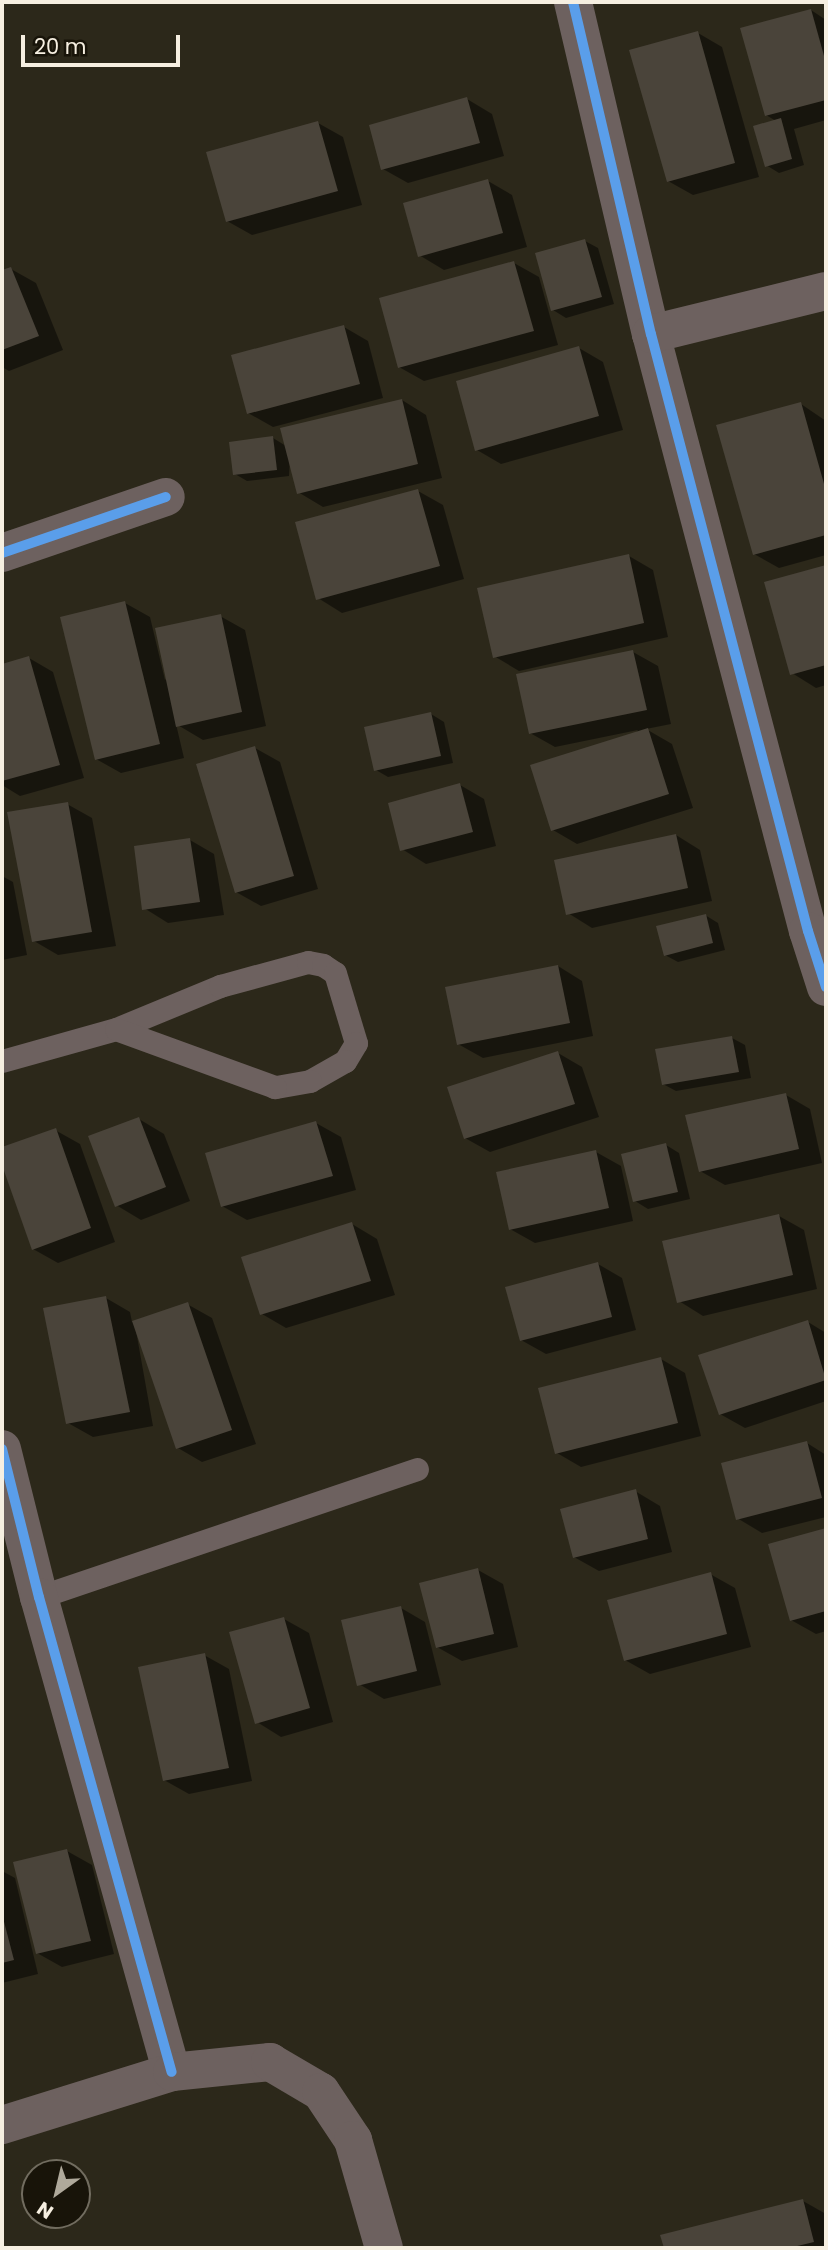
<!DOCTYPE html>
<html>
<head>
<meta charset="utf-8">
<style>
  body { margin:0 }
  #map { position:relative; width:828px; height:2250px; overflow:hidden; background:#2c281a; font-family:Poppins,sans-serif }
  div>[style] { position:absolute }
  .shadow>* { inset:0; background:#0007 }
  .building>* { inset:0; background:#4a443a }
  .service>* { height:23px; margin:-11.5px; padding:0 11.5px; transform-origin:11.5px; border-radius:11.5px; background:#6d615f }
  .minor>* { height:38px; margin:-19px; padding:0 19px; transform-origin:19px; border-radius:19px; background:#6d615f }
  .cycleway>* { height:10px; margin:-5px; padding:0 5px; transform-origin:5px; border-radius:5px; background:#5a9eea }
  span { translate:-50% -50%; white-space:nowrap; text-align:center; line-height:1.15; -webkit-text-stroke:5px #181409; paint-order:stroke }
  .frame { position:absolute; inset:0; border:4px solid #f6efe1; pointer-events:none }
  .north { position:absolute; left:21px; top:2159px; width:70px; height:70px; box-sizing:border-box; background:#181409; border:2px solid #716c5f; border-radius:50%; rotate:214deg; font-size:19px; font-weight:700; line-height:28px; text-align:center; color:#f6efe1 }
  .north::after { content:''; display:block; margin:auto; width:24px; height:32px; background:#afa99b; clip-path:polygon(50% 0,100% 100%,50% 72%,0 100%) }
  .scale { position:absolute; left:21px; top:35px; width:159px; height:32px; box-sizing:border-box; border:4px solid #f6efe1; border-top:0; padding-left:9px; font-size:21px; line-height:24px; white-space:nowrap; color:#f6efe1; -webkit-text-stroke:5px #181409; paint-order:stroke }
</style>
</head>
<body>
<div id="map">
  <div class="shadow">
    <div style="clip-path:polygon(811px 10px,826px 20px,826px 120px,794px 129px,804px 165px,779px 173px,766px 165px,776px 121px,766px 115px)"></div>
    <div style="clip-path:polygon(698px 33px,722px 47px,759px 177px,693px 195px,668px 181px)"></div>
    <div style="clip-path:polygon(467px 99px,492px 114px,504px 156px,408px 183px,383px 169px)"></div>
    <div style="clip-path:polygon(318px 123px,343px 137px,362px 205px,252px 235px,227px 221px)"></div>
    <div style="clip-path:polygon(488px 181px,512px 195px,527px 247px,444px 270px,419px 255px)"></div>
    <div style="clip-path:polygon(585px 241px,598px 248px,614px 304px,566px 318px,553px 310px)"></div>
    <div style="clip-path:polygon(514px 263px,539px 277px,558px 345px,424px 381px,399px 367px)"></div>
    <div style="clip-path:polygon(11px 269px,36px 283px,63px 350px,9px 371px,2px 367px,2px 272px)"></div>
    <div style="clip-path:polygon(344px 327px,368px 341px,383px 398px,273px 427px,248px 413px)"></div>
    <div style="clip-path:polygon(579px 348px,603px 362px,623px 430px,501px 464px,477px 450px)"></div>
    <div style="clip-path:polygon(402px 400px,426px 415px,442px 478px,323px 507px,298px 492px,290px 458px,289px 476px,247px 481px,235px 474px,273px 438px,286px 446px)"></div>
    <div style="clip-path:polygon(801px 404px,826px 421px,826px 555px,779px 568px,754px 554px)"></div>
    <div style="clip-path:polygon(418px 491px,443px 505px,464px 579px,342px 613px,318px 598px)"></div>
    <div style="clip-path:polygon(629px 556px,653px 570px,668px 637px,519px 671px,494px 656px)"></div>
    <div style="clip-path:polygon(826px 567px,826px 685px,816px 688px,792px 673px,766px 583px)"></div>
    <div style="clip-path:polygon(125px 603px,150px 617px,165px 680px,220px 616px,245px 630px,266px 726px,203px 740px,176px 724px,184px 758px,121px 773px,96px 759px)"></div>
    <div style="clip-path:polygon(633px 652px,658px 666px,671px 724px,646px 729px,672px 744px,693px 808px,577px 844px,553px 830px,638px 730px,555px 747px,530px 733px)"></div>
    <div style="clip-path:polygon(29px 658px,53px 672px,84px 778px,20px 796px,2px 785px,2px 665px)"></div>
    <div style="clip-path:polygon(431px 714px,444px 722px,453px 763px,388px 777px,376px 770px)"></div>
    <div style="clip-path:polygon(255px 748px,280px 762px,318px 889px,261px 906px,236px 892px)"></div>
    <div style="clip-path:polygon(460px 785px,484px 799px,496px 846px,426px 864px,402px 849px)"></div>
    <div style="clip-path:polygon(67px 804px,92px 818px,116px 946px,58px 955px,34px 941px)"></div>
    <div style="clip-path:polygon(676px 835px,700px 850px,712px 901px,592px 928px,568px 913px)"></div>
    <div style="clip-path:polygon(190px 840px,214px 854px,224px 915px,168px 923px,144px 908px)"></div>
    <div style="clip-path:polygon(2px 876px,13px 882px,27px 955px,2px 960px)"></div>
    <div style="clip-path:polygon(705px 915px,718px 923px,725px 950px,678px 962px,665px 955px)"></div>
    <div style="clip-path:polygon(558px 966px,582px 981px,593px 1036px,483px 1058px,458px 1044px)"></div>
    <div style="clip-path:polygon(732px 1038px,745px 1045px,751px 1078px,676px 1091px,663px 1084px)"></div>
    <div style="clip-path:polygon(558px 1053px,582px 1067px,599px 1117px,490px 1152px,465px 1138px)"></div>
    <div style="clip-path:polygon(786px 1095px,810px 1109px,822px 1163px,725px 1185px,700px 1171px)"></div>
    <div style="clip-path:polygon(139px 1119px,164px 1134px,190px 1201px,141px 1220px,116px 1205px)"></div>
    <div style="clip-path:polygon(316px 1123px,341px 1137px,356px 1190px,247px 1220px,222px 1206px)"></div>
    <div style="clip-path:polygon(55px 1130px,80px 1144px,115px 1242px,58px 1263px,33px 1249px,2px 1160px,2px 1149px)"></div>
    <div style="clip-path:polygon(666px 1145px,679px 1153px,690px 1199px,648px 1209px,635px 1201px)"></div>
    <div style="clip-path:polygon(596px 1152px,621px 1166px,633px 1221px,535px 1243px,510px 1229px)"></div>
    <div style="clip-path:polygon(779px 1216px,804px 1230px,817px 1289px,703px 1316px,679px 1301px)"></div>
    <div style="clip-path:polygon(352px 1224px,377px 1239px,395px 1295px,286px 1328px,262px 1314px)"></div>
    <div style="clip-path:polygon(598px 1264px,622px 1278px,636px 1330px,546px 1354px,521px 1340px)"></div>
    <div style="clip-path:polygon(106px 1298px,130px 1312px,132px 1322px,187px 1304px,212px 1318px,256px 1444px,202px 1462px,178px 1448px,135px 1325px,153px 1426px,93px 1437px,68px 1423px)"></div>
    <div style="clip-path:polygon(808px 1322px,826px 1333px,826px 1401px,745px 1428px,720px 1414px)"></div>
    <div style="clip-path:polygon(661px 1359px,685px 1373px,701px 1436px,581px 1467px,557px 1453px)"></div>
    <div style="clip-path:polygon(807px 1443px,826px 1455px,826px 1517px,762px 1533px,737px 1518px)"></div>
    <div style="clip-path:polygon(635px 1491px,660px 1506px,672px 1552px,599px 1571px,574px 1557px)"></div>
    <div style="clip-path:polygon(826px 1530px,826px 1631px,816px 1634px,791px 1620px,771px 1545px)"></div>
    <div style="clip-path:polygon(478px 1570px,503px 1584px,518px 1647px,462px 1661px,437px 1647px)"></div>
    <div style="clip-path:polygon(710px 1574px,735px 1588px,751px 1647px,650px 1674px,625px 1660px)"></div>
    <div style="clip-path:polygon(401px 1608px,425px 1622px,441px 1685px,384px 1699px,359px 1684px)"></div>
    <div style="clip-path:polygon(284px 1619px,309px 1633px,333px 1722px,281px 1737px,257px 1722px)"></div>
    <div style="clip-path:polygon(204px 1655px,229px 1669px,252px 1781px,189px 1794px,164px 1780px)"></div>
    <div style="clip-path:polygon(67px 1851px,92px 1865px,114px 1954px,62px 1967px,37px 1953px)"></div>
    <div style="clip-path:polygon(2px 1871px,15px 1878px,38px 1974px,2px 1983px)"></div>
    <div style="clip-path:polygon(803px 2201px,826px 2214px,826px 2248px,666px 2248px,663px 2236px)"></div>
  </div>
  <div class="building">
    <div style="clip-path:polygon(811px 9px,826px 63px,826px 100px,765px 116px,740px 28px)"></div>
    <div style="clip-path:polygon(698px 31px,735px 163px,667px 182px,629px 50px)"></div>
    <div style="clip-path:polygon(467px 97px,480px 143px,381px 170px,369px 125px)"></div>
    <div style="clip-path:polygon(781px 118px,792px 159px,765px 167px,753px 126px)"></div>
    <div style="clip-path:polygon(318px 121px,338px 191px,226px 222px,206px 152px)"></div>
    <div style="clip-path:polygon(488px 179px,503px 233px,418px 257px,403px 203px)"></div>
    <div style="clip-path:polygon(585px 239px,602px 297px,551px 311px,535px 253px)"></div>
    <div style="clip-path:polygon(514px 261px,534px 331px,398px 368px,379px 298px)"></div>
    <div style="clip-path:polygon(11px 267px,39px 336px,2px 350px,2px 270px)"></div>
    <div style="clip-path:polygon(344px 325px,360px 384px,247px 414px,231px 355px)"></div>
    <div style="clip-path:polygon(579px 346px,599px 416px,475px 451px,456px 381px)"></div>
    <div style="clip-path:polygon(402px 399px,418px 464px,297px 494px,280px 428px)"></div>
    <div style="clip-path:polygon(801px 402px,826px 491px,826px 535px,753px 555px,716px 425px)"></div>
    <div style="clip-path:polygon(273px 436px,277px 470px,233px 475px,229px 442px)"></div>
    <div style="clip-path:polygon(418px 489px,440px 566px,316px 600px,295px 522px)"></div>
    <div style="clip-path:polygon(629px 554px,644px 623px,493px 658px,477px 588px)"></div>
    <div style="clip-path:polygon(826px 565px,826px 665px,790px 675px,764px 582px)"></div>
    <div style="clip-path:polygon(125px 601px,160px 744px,95px 760px,60px 617px)"></div>
    <div style="clip-path:polygon(221px 614px,242px 712px,176px 727px,155px 628px)"></div>
    <div style="clip-path:polygon(633px 650px,647px 710px,529px 734px,516px 674px)"></div>
    <div style="clip-path:polygon(29px 656px,60px 765px,2px 781px,2px 664px)"></div>
    <div style="clip-path:polygon(431px 712px,441px 756px,374px 771px,364px 727px)"></div>
    <div style="clip-path:polygon(648px 728px,669px 794px,551px 831px,530px 765px)"></div>
    <div style="clip-path:polygon(255px 746px,294px 876px,235px 893px,196px 764px)"></div>
    <div style="clip-path:polygon(460px 783px,473px 832px,400px 851px,388px 803px)"></div>
    <div style="clip-path:polygon(68px 802px,92px 932px,32px 942px,7px 812px)"></div>
    <div style="clip-path:polygon(676px 834px,688px 888px,566px 915px,554px 860px)"></div>
    <div style="clip-path:polygon(190px 838px,200px 902px,142px 910px,134px 846px)"></div>
    <div style="clip-path:polygon(706px 914px,713px 943px,664px 956px,656px 926px)"></div>
    <div style="clip-path:polygon(558px 965px,570px 1023px,457px 1045px,445px 987px)"></div>
    <div style="clip-path:polygon(732px 1036px,739px 1072px,662px 1085px,655px 1049px)"></div>
    <div style="clip-path:polygon(558px 1051px,575px 1104px,464px 1139px,447px 1087px)"></div>
    <div style="clip-path:polygon(786px 1093px,799px 1149px,699px 1172px,685px 1115px)"></div>
    <div style="clip-path:polygon(139px 1117px,166px 1187px,115px 1207px,88px 1136px)"></div>
    <div style="clip-path:polygon(316px 1121px,333px 1176px,221px 1207px,205px 1153px)"></div>
    <div style="clip-path:polygon(56px 1128px,91px 1228px,32px 1250px,2px 1165px,2px 1147px)"></div>
    <div style="clip-path:polygon(666px 1143px,678px 1192px,633px 1202px,621px 1154px)"></div>
    <div style="clip-path:polygon(596px 1150px,609px 1208px,509px 1230px,496px 1172px)"></div>
    <div style="clip-path:polygon(779px 1214px,793px 1275px,677px 1303px,662px 1241px)"></div>
    <div style="clip-path:polygon(352px 1222px,371px 1281px,260px 1315px,241px 1257px)"></div>
    <div style="clip-path:polygon(598px 1262px,612px 1317px,520px 1341px,505px 1287px)"></div>
    <div style="clip-path:polygon(106px 1296px,130px 1412px,66px 1424px,43px 1308px)"></div>
    <div style="clip-path:polygon(188px 1302px,232px 1430px,176px 1449px,132px 1321px)"></div>
    <div style="clip-path:polygon(808px 1320px,826px 1380px,719px 1415px,698px 1355px)"></div>
    <div style="clip-path:polygon(661px 1357px,678px 1423px,555px 1454px,538px 1388px)"></div>
    <div style="clip-path:polygon(807px 1441px,822px 1498px,736px 1520px,721px 1463px)"></div>
    <div style="clip-path:polygon(636px 1489px,648px 1539px,573px 1558px,560px 1509px)"></div>
    <div style="clip-path:polygon(826px 1528px,826px 1611px,790px 1621px,768px 1544px)"></div>
    <div style="clip-path:polygon(478px 1568px,494px 1634px,436px 1648px,419px 1583px)"></div>
    <div style="clip-path:polygon(711px 1572px,727px 1634px,624px 1661px,607px 1600px)"></div>
    <div style="clip-path:polygon(401px 1606px,417px 1671px,357px 1686px,341px 1620px)"></div>
    <div style="clip-path:polygon(284px 1617px,310px 1708px,255px 1724px,229px 1632px)"></div>
    <div style="clip-path:polygon(205px 1653px,229px 1768px,163px 1781px,138px 1667px)"></div>
    <div style="clip-path:polygon(67px 1849px,91px 1941px,36px 1954px,13px 1862px)"></div>
    <div style="clip-path:polygon(2px 1914px,14px 1960px,2px 1963px)"></div>
    <div style="clip-path:polygon(803px 2199px,814px 2242px,789px 2248px,664px 2248px,660px 2235px)"></div>
  </div>
  <div class="service">
    <div style="left:2px;top:1061px;width:118px;rotate:-15.7deg"></div>
    <div style="left:116px;top:1029px;width:113px;rotate:-22.5deg"></div>
    <div style="left:220px;top:986px;width:91px;rotate:-15.3deg"></div>
    <div style="left:308px;top:962px;width:15px;rotate:11deg"></div>
    <div style="left:323px;top:965px;width:14px;rotate:34deg"></div>
    <div style="left:335px;top:973px;width:73px;rotate:73.3deg"></div>
    <div style="left:356px;top:1043px;width:21px;rotate:121deg"></div>
    <div style="left:345px;top:1061px;width:40px;rotate:150.3deg"></div>
    <div style="left:310px;top:1081px;width:36px;rotate:170deg"></div>
    <div style="left:275px;top:1087px;width:169px;rotate:-160deg"></div>
    <div style="left:39px;top:1597px;width:399px;rotate:-18.7deg"></div>
  </div>
  <div class="minor">
    <div style="left:573px;top:2px;width:341px;rotate:76.8deg"></div>
    <div style="left:651px;top:334px;width:617px;rotate:75.27deg"></div>
    <div style="left:808px;top:931px;width:59px;rotate:72.2deg"></div>
    <div style="left:651px;top:334px;width:180px;rotate:-13.8deg"></div>
    <div style="left:2px;top:553px;width:173px;rotate:-18.9deg"></div>
    <div style="left:2px;top:1449px;width:153px;rotate:76deg"></div>
    <div style="left:39px;top:1597px;width:493px;rotate:74.4deg"></div>
    <div style="left:2px;top:2125px;width:178px;rotate:-17.3deg"></div>
    <div style="left:172px;top:2072px;width:99px;rotate:-5.8deg"></div>
    <div style="left:270px;top:2062px;width:59px;rotate:30.5deg"></div>
    <div style="left:321px;top:2092px;width:58px;rotate:56.3deg"></div>
    <div style="left:353px;top:2140px;width:112px;rotate:74deg"></div>
  </div>
  <div class="cycleway">
    <div style="left:573px;top:2px;width:341px;rotate:76.8deg"></div>
    <div style="left:651px;top:334px;width:617px;rotate:75.27deg"></div>
    <div style="left:808px;top:931px;width:59px;rotate:72.2deg"></div>
    <div style="left:2px;top:553px;width:173px;rotate:-18.9deg"></div>
    <div style="left:2px;top:1449px;width:153px;rotate:76deg"></div>
    <div style="left:39px;top:1597px;width:493px;rotate:74.4deg"></div>
  </div>
  <div class="frame"></div>
  <div class="north">N</div>
  <div class="scale">20 m</div>
</div>
</body>
</html>
